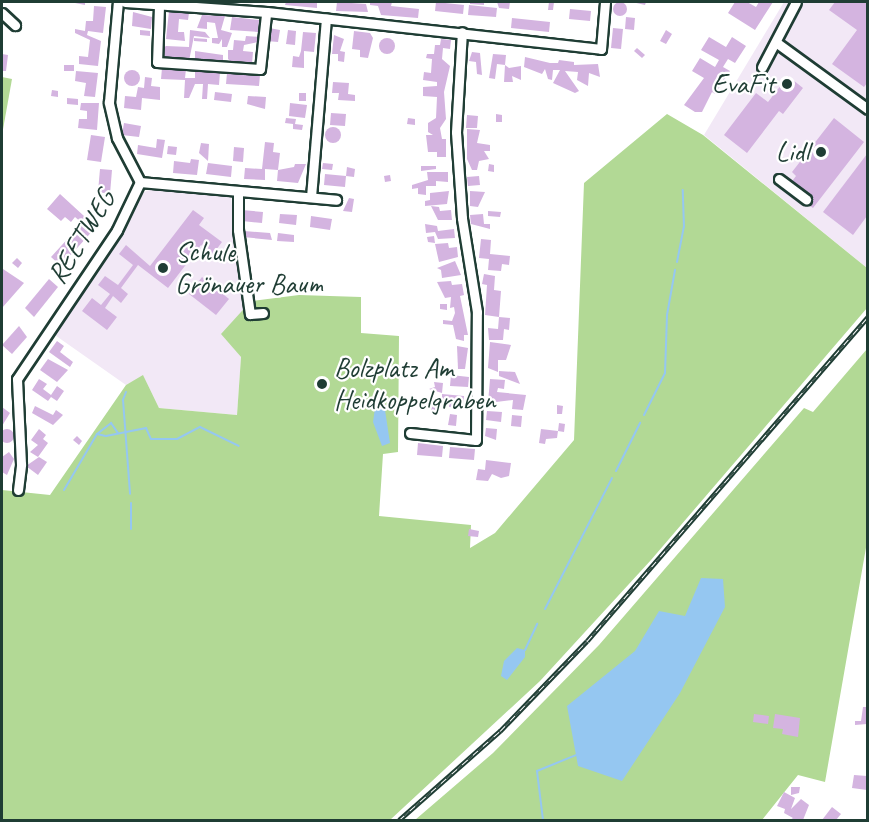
<!DOCTYPE html>
<html>
<head>
<meta charset="utf-8">
<style>
  body { margin:0 }
  #map { position:relative; width:869px; height:822px; overflow:hidden; background:#fff; font-family:Caveat,sans-serif }
  div>[style] { position:absolute }
  .built>* { inset:0; background:#f2e8f6 }
  .green>* { inset:0; background:#b2d995 }
  .water>* { inset:0; background:#95c7f1 }
  .stream>* { height:2px; margin:-1px; padding:0 1px; transform-origin:1px; border-radius:1px; background:#95c7f1 }
  .building>* { inset:0; background:#d4b4e0 }
  .round { border-radius:50% }
  .roads { filter:drop-shadow(2px 0 #1f3d34) drop-shadow(-2px 0 #1f3d34) drop-shadow(0 2px #1f3d34) drop-shadow(0 -2px #1f3d34) }
  .minor>* { height:9px; margin:-4.5px; padding:0 4.5px; transform-origin:4.5px; border-radius:4.5px; background:#fff }
  .rail>* { height:4.5px; margin-top:-2.25px; transform-origin:0; background:repeating-linear-gradient(90deg,#fff 0 7px,#1f3d34 0 14px); box-sizing:border-box; border-block:2px solid #1f3d34 }
  .dots>* { width:16px; height:16px; translate:-50% -50%; box-sizing:border-box; border:3px solid #fff; border-radius:50% }
  span { translate:-50% -50%; white-space:nowrap; text-align:center; line-height:1.15; -webkit-text-stroke:4.5px #fff; paint-order:stroke }
  .poi-label { font-size:28px; color:#1f3d34 }
  .right { translate:-100% -50%; text-align:right }
  .left { translate:0 -50%; text-align:left }
  .street-label { font-size:28px; color:#1f3d34 }
  .frame { position:absolute; inset:0; border:3px solid #1f3d34; pointer-events:none }
</style>
</head>
<body>
<div id="map">
  <div class="built">
    <div style="clip-path:polygon(784px 2px,867px 2px,867px 268px,704px 135px)"></div>
    <div style="clip-path:polygon(152px 189px,231px 197px,244px 310px,222px 334px,241px 357px,237px 415px,159px 408px,143px 376px,126px 385px,52px 333px,123px 230px,139px 194px)"></div>
  </div>
  <div class="green">
    <div style="clip-path:polygon(2px 77px,12px 79px,2px 135px)"></div>
    <div style="clip-path:polygon(667px 114px,703px 135px,867px 268px,867px 308px,651px 560px,540px 681px,390px 820px,2px 820px,2px 490px,50px 495px,126px 385px,143px 375px,159px 408px,237px 415px,241px 357px,221px 334px,251px 301px,299px 295px,361px 297px,361px 333px,399px 336px,398px 452px,383px 454px,379px 516px,471px 525px,470px 548px,495px 533px,574px 440px,584px 183px)"></div>
    <div style="clip-path:polygon(867px 349px,867px 542px,825px 782px,798px 775px,762px 820px,415px 820px,493px 753px,599px 645px,804px 408px,813px 412px)"></div>
  </div>
  <div class="water">
    <div style="clip-path:polygon(381px 406px,385px 410px,390px 443px,382px 446px,373px 422px,375px 408px)"></div>
    <div style="clip-path:polygon(701px 578px,723px 579px,725px 607px,680px 693px,622px 781px,578px 766px,567px 706px,635px 651px,659px 611px,685px 616px)"></div>
    <div style="clip-path:polygon(517px 648px,525px 650px,525px 657px,507px 680px,501px 676px,504px 661px)"></div>
  </div>
  <div class="stream">
    <div style="left:677px;top:262px;width:36px;rotate:-79deg"></div>
    <div style="left:684px;top:227px;width:37px;rotate:-92deg"></div>
    <div style="left:126px;top:392px;width:9px;rotate:111deg"></div>
    <div style="left:123px;top:400px;width:94px;rotate:85.7deg"></div>
    <div style="left:644px;top:415px;width:47px;rotate:-63.4deg"></div>
    <div style="left:665px;top:373px;width:58px;rotate:-88deg"></div>
    <div style="left:667px;top:315px;width:46px;rotate:-79.9deg"></div>
    <div style="left:97px;top:434px;width:9px;rotate:13deg"></div>
    <div style="left:106px;top:436px;width:41px;rotate:-11.3deg"></div>
    <div style="left:146px;top:428px;width:12px;rotate:66deg"></div>
    <div style="left:151px;top:439px;width:26px"></div>
    <div style="left:177px;top:439px;width:26px;rotate:-28deg"></div>
    <div style="left:200px;top:427px;width:43px;rotate:26deg"></div>
    <div style="left:616px;top:471px;width:54px;rotate:-63.4deg"></div>
    <div style="left:64px;top:490px;width:65px;rotate:-59.5deg"></div>
    <div style="left:97px;top:434px;width:18px;rotate:-38deg"></div>
    <div style="left:111px;top:423px;width:12px;rotate:55deg"></div>
    <div style="left:131px;top:503px;width:26px;rotate:90deg"></div>
    <div style="left:545px;top:609px;width:147px;rotate:-62.9deg"></div>
    <div style="left:525px;top:650px;width:29px;rotate:-65deg"></div>
    <div style="left:543px;top:820px;width:49px;rotate:-97deg"></div>
    <div style="left:537px;top:771px;width:42px;rotate:-22.3deg"></div>
  </div>
  <div class="building">
    <div style="clip-path:polygon(70px 2px,85px 2px,85px 5px)"></div>
    <div style="clip-path:polygon(286px 2px,317px 2px,317px 8px,285px 5px)"></div>
    <div style="clip-path:polygon(337px 2px,366px 4px,368px 12px,336px 11px)"></div>
    <div style="clip-path:polygon(370px 2px,392px 2px,391px 6px,419px 9px,418px 18px,381px 15px,378px 6px,370px 5px)"></div>
    <div style="clip-path:polygon(436px 2px,464px 5px,463px 14px,435px 11px)"></div>
    <div style="clip-path:polygon(470px 2px,484px 2px,484px 5px,470px 4px)"></div>
    <div style="clip-path:polygon(497px 2px,510px 2px,509px 9px,499px 8px)"></div>
    <div style="clip-path:polygon(549px 2px,554px 2px,553px 10px,548px 10px)"></div>
    <div style="clip-path:polygon(632px 2px,646px 2px,645px 5px)"></div>
    <div style="clip-path:polygon(735px 2px,747px 2px,756px 7px,759px 2px,773px 2px,755px 30px,728px 13px)"></div>
    <div style="clip-path:polygon(835px 2px,867px 2px,867px 83px,864px 87px,832px 64px,857px 30px,829px 10px)"></div>
    <div class="round" style="left:613px;top:2px;width:14px;height:14px"></div>
    <div style="clip-path:polygon(469px 5px,497px 8px,496px 17px,468px 15px)"></div>
    <div style="clip-path:polygon(94px 6px,106px 7px,103px 33px,88px 31px,87px 35px,101px 41px,98px 66px,79px 64px,79px 56px,88px 57px,90px 40px,75px 33px,75px 29px,85px 31px,86px 21px,93px 21px)"></div>
    <div style="clip-path:polygon(570px 9px,591px 11px,590px 21px,569px 19px)"></div>
    <div style="clip-path:polygon(169px 11px,189px 13px,188px 20px,179px 19px,178px 32px,184px 32px,185px 41px,166px 39px)"></div>
    <div style="clip-path:polygon(133px 12px,152px 17px,151px 29px,132px 26px)"></div>
    <div style="clip-path:polygon(202px 15px,225px 16px,221px 30px,232px 33px,227px 47px,222px 47px,222px 39px,219px 44px,212px 43px,212px 38px,218px 38px,215px 23px,207px 22px,207px 29px,197px 28px)"></div>
    <div style="clip-path:polygon(232px 17px,259px 20px,258px 32px,230px 30px)"></div>
    <div style="clip-path:polygon(626px 17px,635px 18px,634px 30px,625px 29px)"></div>
    <div style="clip-path:polygon(512px 18px,550px 22px,549px 32px,511px 28px)"></div>
    <div style="clip-path:polygon(269px 28px,280px 30px,278px 42px,267px 41px)"></div>
    <div style="clip-path:polygon(613px 28px,623px 29px,621px 49px,611px 48px)"></div>
    <div style="clip-path:polygon(140px 30px,150px 31px,150px 36px,140px 35px)"></div>
    <div style="clip-path:polygon(190px 30px,205px 32px,210px 38px,194px 36px,189px 61px,162px 59px,162px 49px,166px 46px,189px 47px)"></div>
    <div style="clip-path:polygon(288px 30px,296px 31px,295px 45px,286px 44px)"></div>
    <div style="clip-path:polygon(666px 30px,672px 34px,666px 44px,660px 41px)"></div>
    <div style="clip-path:polygon(354px 31px,370px 33px,373px 38px,368px 58px,360px 57px,360px 50px,352px 49px)"></div>
    <div style="clip-path:polygon(303px 32px,316px 33px,314px 52px,304px 51px,304px 68px,292px 67px,293px 56px,299px 57px,301px 51px)"></div>
    <div style="clip-path:polygon(334px 35px,344px 39px,340px 51px,345px 52px,344px 62px,338px 61px,338px 54px,332px 54px)"></div>
    <div style="clip-path:polygon(246px 36px,259px 37px,258px 42px,244px 45px,243px 51px,253px 52px,252px 64px,232px 63px,228px 59px,228px 50px,233px 50px,234px 40px,245px 41px)"></div>
    <div style="clip-path:polygon(709px 37px,726px 47px,732px 37px,746px 46px,735px 63px,728px 59px,723px 67px,730px 71px,715px 94px,712px 92px,702px 112px,695px 112px,684px 105px,704px 78px,692px 71px,700px 58px,715px 67px,719px 60px,701px 50px)"></div>
    <div class="round" style="left:379px;top:38px;width:16px;height:16px"></div>
    <div style="clip-path:polygon(194px 38px,207px 39px,207px 42px,194px 41px)"></div>
    <div style="clip-path:polygon(441px 39px,451px 40px,450px 49px,443px 48px,442px 59px,450px 66px,444px 92px,446px 119px,440px 128px,442px 139px,446px 139px,446px 157px,437px 157px,437px 152px,428px 152px,426px 135px,433px 135px,428px 132px,428px 123px,436px 118px,437px 97px,423px 96px,423px 87px,437px 86px,437px 82px,423px 80px,424px 72px,431px 73px,432px 59px,426px 58px,427px 54px,434px 54px,435px 45px,440px 45px)"></div>
    <div style="clip-path:polygon(637px 48px,645px 55px,642px 58px,634px 51px)"></div>
    <div style="clip-path:polygon(195px 51px,223px 55px,223px 62px,195px 61px)"></div>
    <div style="clip-path:polygon(472px 52px,480px 53px,482px 75px,477px 74px,476px 62px,469px 61px)"></div>
    <div style="clip-path:polygon(2px 54px,8px 55px,6px 71px,2px 71px)"></div>
    <div style="clip-path:polygon(493px 54px,506px 55px,505px 65px,509px 68px,521px 66px,521px 80px,512px 76px,513px 82px,504px 82px,505px 65px,497px 64px,495px 79px,489px 78px)"></div>
    <div style="clip-path:polygon(525px 57px,550px 63px,558px 63px,559px 60px,574px 62px,574px 65px,598px 64px,600px 77px,589px 73px,588px 86px,577px 80px,578px 72px,565px 71px,579px 91px,575px 93px,553px 83px,560px 70px,553px 70px,552px 80px,548px 79px,545px 69px,542px 74px,524px 67px)"></div>
    <div style="clip-path:polygon(64px 65px,74px 65px,74px 71px,64px 71px)"></div>
    <div style="clip-path:polygon(162px 68px,186px 69px,185px 78px,195px 78px,195px 71px,220px 72px,219px 85px,208px 84px,207px 99px,202px 99px,203px 84px,195px 84px,189px 98px,184px 98px,185px 80px,161px 79px)"></div>
    <div class="round" style="left:124px;top:70px;width:16px;height:16px"></div>
    <div style="clip-path:polygon(76px 71px,98px 73px,95px 97px,84px 96px,86px 83px,75px 81px)"></div>
    <div style="clip-path:polygon(227px 73px,260px 75px,259px 86px,226px 84px)"></div>
    <div style="clip-path:polygon(788px 76px,803px 88px,783px 114px,779px 111px,747px 153px,724px 135px,756px 93px,768px 102px)"></div>
    <div style="clip-path:polygon(145px 77px,152px 78px,151px 86px,160px 87px,160px 100px,142px 98px,141px 110px,124px 108px,125px 96px,136px 97px,138px 87px,144px 88px)"></div>
    <div style="clip-path:polygon(333px 82px,349px 83px,348px 94px,355px 95px,355px 101px,338px 100px,339px 93px,332px 93px)"></div>
    <div style="clip-path:polygon(52px 90px,58px 91px,58px 97px,51px 96px)"></div>
    <div style="clip-path:polygon(215px 92px,232px 94px,231px 102px,214px 100px)"></div>
    <div style="clip-path:polygon(299px 93px,306px 93px,306px 101px,299px 101px)"></div>
    <div style="clip-path:polygon(248px 96px,266px 97px,265px 109px,247px 104px)"></div>
    <div style="clip-path:polygon(67px 98px,78px 99px,78px 105px,67px 104px)"></div>
    <div style="clip-path:polygon(81px 103px,99px 103px,97px 130px,78px 128px,79px 119px,87px 119px,87px 111px,80px 110px)"></div>
    <div style="clip-path:polygon(290px 103px,307px 105px,305px 118px,289px 116px)"></div>
    <div style="clip-path:polygon(331px 113px,346px 114px,345px 126px,330px 125px)"></div>
    <div style="clip-path:polygon(496px 114px,502px 115px,502px 122px,496px 122px)"></div>
    <div style="clip-path:polygon(467px 115px,478px 116px,477px 128px,466px 128px)"></div>
    <div style="clip-path:polygon(286px 118px,296px 119px,295px 124px,303px 125px,302px 130px,293px 129px,293px 124px,285px 123px)"></div>
    <div style="clip-path:polygon(408px 118px,415px 119px,415px 125px,407px 124px)"></div>
    <div style="clip-path:polygon(834px 118px,864px 142px,813px 208px,806px 203px,810px 199px,790px 184px,796px 176px,792px 172px)"></div>
    <div style="clip-path:polygon(124px 123px,141px 126px,139px 137px,122px 135px)"></div>
    <div class="round" style="left:325px;top:127px;width:16px;height:16px"></div>
    <div style="clip-path:polygon(467px 129px,480px 130px,477px 143px,490px 145px,490px 151px,484px 151px,489px 159px,479px 161px,477px 170px,472px 170px,467px 159px)"></div>
    <div style="clip-path:polygon(91px 135px,105px 137px,101px 162px,87px 160px)"></div>
    <div style="clip-path:polygon(157px 139px,165px 140px,162px 158px,137px 154px,138px 145px,156px 148px)"></div>
    <div style="clip-path:polygon(265px 142px,274px 143px,273px 152px,280px 153px,278px 170px,265px 169px,265px 180px,244px 179px,245px 168px,262px 169px)"></div>
    <div style="clip-path:polygon(201px 143px,209px 144px,208px 161px,199px 153px)"></div>
    <div style="clip-path:polygon(168px 146px,177px 147px,176px 155px,167px 154px)"></div>
    <div style="clip-path:polygon(234px 147px,244px 148px,243px 162px,233px 161px)"></div>
    <div style="clip-path:polygon(867px 154px,867px 216px,853px 235px,823px 212px)"></div>
    <div style="clip-path:polygon(191px 159px,199px 160px,197px 175px,173px 173px,174px 161px,190px 163px)"></div>
    <div style="clip-path:polygon(208px 163px,232px 166px,231px 177px,206px 174px)"></div>
    <div style="clip-path:polygon(323px 163px,333px 164px,332px 170px,322px 169px)"></div>
    <div style="clip-path:polygon(295px 164px,306px 164px,298px 183px,277px 181px,278px 170px,294px 167px)"></div>
    <div style="clip-path:polygon(489px 164px,494px 165px,494px 172px,488px 171px)"></div>
    <div style="clip-path:polygon(421px 166px,436px 166px,436px 169px,421px 171px)"></div>
    <div style="clip-path:polygon(347px 167px,355px 169px,354px 177px,346px 176px)"></div>
    <div style="clip-path:polygon(100px 169px,112px 170px,110px 194px,98px 192px)"></div>
    <div style="clip-path:polygon(427px 172px,448px 172px,448px 182px,436px 181px,436px 186px,426px 186px,426px 195px,418px 194px,418px 188px,412px 189px,412px 185px,428px 180px)"></div>
    <div style="clip-path:polygon(325px 174px,346px 176px,345px 187px,324px 185px)"></div>
    <div style="clip-path:polygon(390px 175px,391px 181px,385px 182px,384px 176px)"></div>
    <div style="clip-path:polygon(479px 176px,480px 185px,468px 186px,467px 177px)"></div>
    <div style="clip-path:polygon(449px 191px,447px 204px,425px 206px,425px 201px,430px 200px,430px 193px)"></div>
    <div style="clip-path:polygon(470px 191px,485px 192px,478px 207px,470px 206px)"></div>
    <div style="clip-path:polygon(60px 194px,96px 227px,61px 266px,51px 257px,82px 223px,75px 217px,71px 222px,65px 217px,61px 221px,47px 209px)"></div>
    <div style="clip-path:polygon(349px 198px,354px 199px,352px 212px,343px 211px)"></div>
    <div style="clip-path:polygon(431px 206px,439px 207px,440px 211px,451px 210px,452px 220px,438px 220px)"></div>
    <div style="clip-path:polygon(193px 210px,204px 218px,199px 225px,222px 242px,213px 254px,201px 245px,168px 288px,138px 265px,121px 288px,128px 294px,121px 303px,113px 296px,105px 308px,117px 317px,107px 330px,82px 311px,92px 298px,101px 305px,110px 294px,98px 285px,105px 276px,118px 285px,133px 265px,119px 254px,126px 245px,150px 266px)"></div>
    <div style="clip-path:polygon(242px 210px,263px 212px,262px 223px,242px 221px)"></div>
    <div style="clip-path:polygon(488px 211px,501px 212px,500px 217px,488px 216px)"></div>
    <div style="clip-path:polygon(280px 214px,297px 215px,296px 225px,279px 223px)"></div>
    <div style="clip-path:polygon(483px 214px,484px 224px,490px 224px,490px 229px,471px 224px,470px 215px)"></div>
    <div style="clip-path:polygon(311px 216px,332px 219px,330px 230px,310px 227px)"></div>
    <div style="clip-path:polygon(425px 224px,437px 226px,438px 231px,454px 229px,455px 238px,438px 239px,435px 232px,426px 233px)"></div>
    <div style="clip-path:polygon(244px 231px,270px 233px,272px 240px,243px 237px)"></div>
    <div style="clip-path:polygon(278px 233px,294px 235px,294px 242px,277px 241px)"></div>
    <div style="clip-path:polygon(434px 236px,435px 243px,428px 242px,427px 237px)"></div>
    <div style="clip-path:polygon(481px 239px,491px 240px,490px 254px,510px 256px,509px 265px,502px 264px,501px 271px,488px 270px,489px 259px,479px 258px)"></div>
    <div style="clip-path:polygon(448px 243px,449px 248px,457px 247px,458px 257px,439px 262px,435px 244px)"></div>
    <div style="clip-path:polygon(17px 258px,22px 263px,18px 268px,12px 263px)"></div>
    <div style="clip-path:polygon(455px 261px,461px 275px,442px 278px,441px 270px,437px 268px)"></div>
    <div style="clip-path:polygon(3px 269px,24px 283px,2px 308px,2px 270px)"></div>
    <div style="clip-path:polygon(484px 274px,495px 276px,494px 290px,501px 291px,499px 317px,485px 315px,487px 285px,482px 284px)"></div>
    <div style="clip-path:polygon(202px 277px,229px 299px,216px 315px,189px 294px)"></div>
    <div style="clip-path:polygon(49px 279px,58px 287px,34px 317px,25px 308px)"></div>
    <div style="clip-path:polygon(451px 281px,452px 285px,462px 284px,464px 295px,460px 296px,468px 335px,464px 335px,464px 341px,456px 339px,453px 325px,443px 324px,443px 320px,452px 321px,455px 313px,454px 307px,450px 308px,451px 297px,445px 298px,437px 282px)"></div>
    <div style="clip-path:polygon(440px 304px,447px 304px,447px 310px,440px 309px)"></div>
    <div style="clip-path:polygon(499px 317px,510px 318px,509px 330px,504px 329px,503px 340px,489px 340px,488px 328px,498px 329px)"></div>
    <div style="clip-path:polygon(19px 326px,27px 337px,12px 354px,2px 345px)"></div>
    <div style="clip-path:polygon(57px 341px,64px 346px,60px 352px,73px 362px,70px 367px,49px 352px)"></div>
    <div style="clip-path:polygon(490px 342px,511px 345px,506px 360px,498px 360px,498px 372px,488px 368px)"></div>
    <div style="clip-path:polygon(457px 346px,468px 348px,465px 369px,458px 369px)"></div>
    <div style="clip-path:polygon(48px 359px,68px 370px,57px 382px,40px 370px)"></div>
    <div style="clip-path:polygon(499px 371px,515px 372px,520px 384px,499px 376px)"></div>
    <div style="clip-path:polygon(451px 375px,469px 377px,468px 387px,450px 386px)"></div>
    <div style="clip-path:polygon(39px 379px,47px 384px,43px 389px,51px 395px,57px 386px,64px 391px,57px 401px,51px 397px,48px 401px,32px 390px)"></div>
    <div style="clip-path:polygon(490px 379px,505px 380px,504px 389px,498px 388px,497px 392px,526px 395px,523px 410px,512px 409px,513px 400px,488px 403px)"></div>
    <div style="clip-path:polygon(434px 382px,443px 383px,442px 393px,429px 389px,435px 387px)"></div>
    <div style="clip-path:polygon(442px 394px,464px 396px,463px 408px,449px 407px,449px 400px,442px 399px)"></div>
    <div style="clip-path:polygon(431px 400px,439px 400px,439px 410px,431px 410px)"></div>
    <div style="clip-path:polygon(557px 405px,563px 406px,562px 414px,557px 414px)"></div>
    <div style="clip-path:polygon(35px 406px,53px 415px,56px 410px,63px 415px,53px 425px,32px 413px)"></div>
    <div style="clip-path:polygon(2px 407px,10px 413px,2px 426px)"></div>
    <div style="clip-path:polygon(487px 411px,502px 412px,501px 422px,486px 420px)"></div>
    <div style="clip-path:polygon(450px 414px,457px 415px,456px 426px,448px 425px)"></div>
    <div style="clip-path:polygon(512px 415px,522px 416px,521px 427px,511px 426px)"></div>
    <div style="clip-path:polygon(559px 423px,565px 424px,564px 432px,558px 431px,557px 438px,546px 439px,545px 444px,539px 443px,541px 429px,558px 431px)"></div>
    <div style="clip-path:polygon(486px 428px,497px 429px,496px 440px,485px 436px)"></div>
    <div style="clip-path:polygon(39px 429px,46px 435px,43px 439px,48px 443px,38px 457px,30px 452px,38px 445px,31px 440px)"></div>
    <div class="round" style="left:0;top:429px;width:14px;height:14px"></div>
    <div style="clip-path:polygon(77px 436px,82px 441px,79px 445px,73px 440px)"></div>
    <div style="clip-path:polygon(418px 443px,443px 446px,442px 457px,417px 455px)"></div>
    <div style="clip-path:polygon(450px 447px,475px 449px,474px 460px,449px 458px)"></div>
    <div style="clip-path:polygon(9px 452px,14px 459px,7px 475px,2px 472px,2px 457px)"></div>
    <div style="clip-path:polygon(39px 457px,47px 462px,38px 475px,26px 466px)"></div>
    <div style="clip-path:polygon(486px 460px,511px 463px,509px 476px,501px 478px,492px 474px,488px 481px,476px 480px,478px 469px,485px 470px)"></div>
    <div style="clip-path:polygon(469px 529px,479px 531px,478px 537px,468px 536px)"></div>
    <div style="clip-path:polygon(863px 707px,867px 707px,867px 724px,855px 725px,855px 721px,861px 721px)"></div>
    <div style="clip-path:polygon(754px 714px,769px 716px,768px 724px,753px 722px)"></div>
    <div style="clip-path:polygon(775px 714px,800px 718px,798px 737px,782px 734px,783px 729px,773px 728px)"></div>
    <div style="clip-path:polygon(854px 775px,867px 776px,867px 790px,852px 788px)"></div>
    <div style="clip-path:polygon(791px 787px,800px 787px,799px 793px,791px 795px)"></div>
    <div style="clip-path:polygon(784px 792px,795px 798px,791px 809px,801px 799px,809px 805px,803px 820px,790px 820px,793px 818px,784px 813px,785px 809px,777px 806px)"></div>
    <div style="clip-path:polygon(832px 807px,841px 814px,836px 820px,822px 820px)"></div>
  </div>
  <div class="roads">
    <div class="minor">
      <div style="left:125px;top:2px;width:142px;rotate:4deg"></div>
      <div style="left:267px;top:12px;width:336px;rotate:6.3deg"></div>
      <div style="left:601px;top:49px;width:47px;rotate:-85.1deg"></div>
      <div style="left:159px;top:6px;width:56px;rotate:92deg"></div>
      <div style="left:157px;top:62px;width:103px;rotate:3.9deg"></div>
      <div style="left:260px;top:69px;width:54px;rotate:-83.7deg"></div>
      <div style="left:2px;top:13px;width:18px;rotate:43deg"></div>
      <div style="left:777px;top:43px;width:112px;rotate:36deg"></div>
      <div style="left:762px;top:67px;width:73px;rotate:-62.4deg"></div>
      <div style="left:779px;top:179px;width:34px;rotate:37deg"></div>
      <div style="left:140px;top:182px;width:197px;rotate:5.2deg"></div>
      <div style="left:238px;top:192px;width:38px;rotate:90deg"></div>
      <div style="left:238px;top:230px;width:85px;rotate:81.9deg"></div>
      <div style="left:250px;top:314px;width:13px;rotate:-4deg"></div>
      <div style="left:311px;top:197px;width:179px;rotate:-85.2deg"></div>
      <div style="left:410px;top:433px;width:66px;rotate:6.1deg"></div>
      <div style="left:476px;top:440px;width:128px;rotate:-89.6deg"></div>
      <div style="left:477px;top:312px;width:95px;rotate:-99.1deg"></div>
      <div style="left:462px;top:218px;width:86px;rotate:-94deg"></div>
      <div style="left:456px;top:132px;width:100px;rotate:-86.6deg"></div>
      <div style="left:18px;top:490px;width:26px;rotate:-83deg"></div>
      <div style="left:21px;top:464px;width:85px;rotate:-92.7deg"></div>
      <div style="left:17px;top:379px;width:179px;rotate:-56.1deg"></div>
      <div style="left:117px;top:230px;width:53px;rotate:-64.4deg"></div>
      <div style="left:140px;top:182px;width:50px;rotate:-117.6deg"></div>
      <div style="left:117px;top:138px;width:37px;rotate:-103deg"></div>
      <div style="left:109px;top:102px;width:100px;rotate:-84.9deg"></div>
    </div>
  </div>
  <div class="rail">
    <div style="left:399px;top:820px;width:135px;rotate:-41.4deg"></div>
    <div style="left:500px;top:731px;width:125px;rotate:-46deg"></div>
    <div style="left:587px;top:641px;width:429px;rotate:-49.1deg"></div>
  </div>
  <div class="dots">
    <div style="left:787px;top:84px;background:#1f3d34"></div>
    <div style="left:821px;top:152px;background:#1f3d34"></div>
    <div style="left:163px;top:268px;background:#1f3d34"></div>
    <div style="left:322px;top:384px;background:#1f3d34"></div>
  </div>
  <div class="poi-label">
    <span class="right" style="left:775px;top:84px">EvaFit</span>
    <span class="right" style="left:809px;top:152px">Lidl</span>
    <span class="left" style="left:175px;top:268px">Schule<br>Grönauer Baum</span>
    <span class="left" style="left:334px;top:384px">Bolzplatz Am<br>Heidkoppelgraben</span>
  </div>
  <div class="street-label">
    <span style="left:81px;top:237px;rotate:-59deg">REETWEG</span>
  </div>
  <div class="frame"></div>
</div>
</body>
</html>
